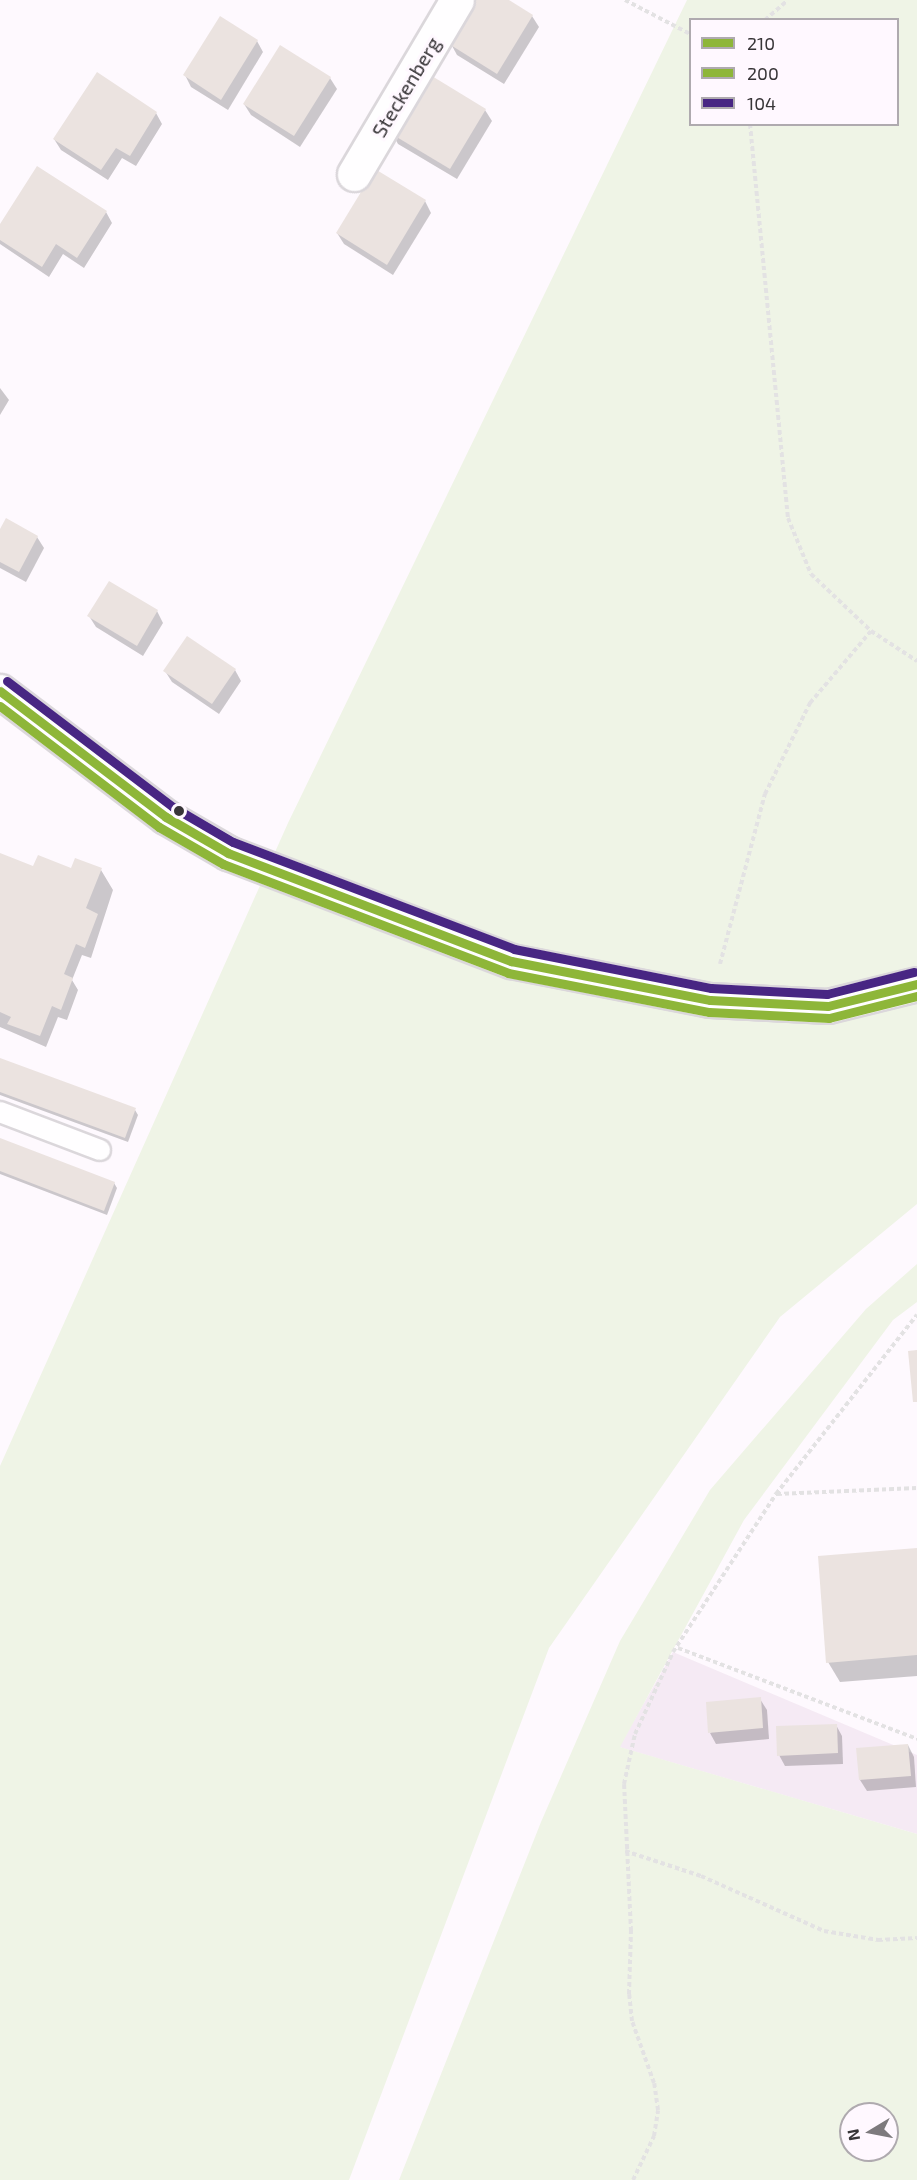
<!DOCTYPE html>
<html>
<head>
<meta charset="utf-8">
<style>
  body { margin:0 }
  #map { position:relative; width:917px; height:2180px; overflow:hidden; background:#fef9fe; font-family:"Exo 2",sans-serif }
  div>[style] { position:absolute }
  .built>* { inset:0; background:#f5eaf4 }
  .green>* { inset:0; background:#eff4e6 }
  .shadow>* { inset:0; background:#0003 }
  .building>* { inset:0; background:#ebe3e0 }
  .path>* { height:4px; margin-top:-2px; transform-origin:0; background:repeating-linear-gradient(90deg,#e3e2e3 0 4.5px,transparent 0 7.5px) }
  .roads { filter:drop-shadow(2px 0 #dbd7db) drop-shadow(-2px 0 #dbd7db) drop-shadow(0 2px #dbd7db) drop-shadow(0 -2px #dbd7db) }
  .lane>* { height:20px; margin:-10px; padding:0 10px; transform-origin:10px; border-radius:10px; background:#fffeff }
  .street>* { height:33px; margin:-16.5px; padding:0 16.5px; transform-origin:16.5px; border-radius:16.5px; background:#fffeff }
  .bus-1>* { height:9px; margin:-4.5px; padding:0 4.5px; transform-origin:4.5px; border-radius:4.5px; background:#8eb639 }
  .bus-2>* { height:9px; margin:-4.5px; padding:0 4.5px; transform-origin:4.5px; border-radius:4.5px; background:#8eb639 }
  .bus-3>* { height:9px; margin:-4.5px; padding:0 4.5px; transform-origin:4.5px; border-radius:4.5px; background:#482683 }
  .dots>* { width:16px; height:16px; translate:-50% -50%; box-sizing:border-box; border:3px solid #fff8ff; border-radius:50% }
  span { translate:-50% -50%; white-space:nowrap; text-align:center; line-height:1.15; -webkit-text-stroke:6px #fff8ff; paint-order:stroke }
  .street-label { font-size:20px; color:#383538 }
  .legend { position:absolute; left:689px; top:18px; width:210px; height:108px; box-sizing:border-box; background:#fff8ff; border:2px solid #afaaaf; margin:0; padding:8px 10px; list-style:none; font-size:18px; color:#383538 }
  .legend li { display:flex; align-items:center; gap:12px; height:30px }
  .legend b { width:30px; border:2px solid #afaaaf }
  .north { position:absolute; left:839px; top:2102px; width:60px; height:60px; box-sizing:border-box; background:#fff8ff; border:2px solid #afaaaf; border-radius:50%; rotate:260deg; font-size:16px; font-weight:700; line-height:24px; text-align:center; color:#383538 }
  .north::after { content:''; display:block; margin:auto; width:21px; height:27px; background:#7d7a7d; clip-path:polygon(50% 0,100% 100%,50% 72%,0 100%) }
</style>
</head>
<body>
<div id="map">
  <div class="built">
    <div style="clip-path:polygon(673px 1652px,917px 1755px,917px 1834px,619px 1747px)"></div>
  </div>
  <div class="green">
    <div style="clip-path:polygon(evenodd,687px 0,917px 0,917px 1204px,780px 1317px,549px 1648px,349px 2180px,0 2180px,0 1466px,288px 823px,687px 0,690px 20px,898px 20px,898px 124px,690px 124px,690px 20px)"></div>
    <div style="clip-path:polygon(evenodd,917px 1264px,917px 1302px,893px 1320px,744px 1520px,620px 1747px,917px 1834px,917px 2180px,399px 2180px,541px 1822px,620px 1641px,710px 1490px,866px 1309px,917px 1264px,851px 2114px,887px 2114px,887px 2150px,851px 2150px,851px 2114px)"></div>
  </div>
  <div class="shadow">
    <div style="clip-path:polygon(478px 0,506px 0,532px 16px,539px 27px,504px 84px,457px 55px,451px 44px)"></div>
    <div style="clip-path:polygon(257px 41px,263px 52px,228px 110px,191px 87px,185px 75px)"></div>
    <div style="clip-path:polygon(330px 78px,337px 89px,300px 147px,251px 115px,244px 104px)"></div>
    <div style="clip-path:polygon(485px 110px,492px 121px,457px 179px,398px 144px,392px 133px)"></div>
    <div style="clip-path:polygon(156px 113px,162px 124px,136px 166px,122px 158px,108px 180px,61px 150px,54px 139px)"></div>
    <div style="clip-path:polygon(425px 201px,431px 213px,393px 275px,344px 244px,337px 233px)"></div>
    <div style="clip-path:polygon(106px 212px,112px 223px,84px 268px,63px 254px,49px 277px,0 244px,0 227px)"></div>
    <div style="clip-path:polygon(0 388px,9px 400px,0 415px)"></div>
    <div style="clip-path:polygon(0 532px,37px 537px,44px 548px,26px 582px,0 568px)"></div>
    <div style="clip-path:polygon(157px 611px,163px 623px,143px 656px,96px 627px,89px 616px)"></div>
    <div style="clip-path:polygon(235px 670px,241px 681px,219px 714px,172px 682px,165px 671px)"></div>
    <div style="clip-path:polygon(0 854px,34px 868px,101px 870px,113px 890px,91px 958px,82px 955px,72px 980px,78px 990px,67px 1020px,58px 1017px,46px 1047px,0 1027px)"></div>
    <div style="clip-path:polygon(0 1060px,135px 1110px,138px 1115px,128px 1142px,0 1095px)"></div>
    <div style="clip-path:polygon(0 1140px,114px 1183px,117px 1188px,107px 1215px,0 1174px)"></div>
    <div style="clip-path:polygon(917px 1549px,917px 1676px,840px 1682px,828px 1662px)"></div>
    <div style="clip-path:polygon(760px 1699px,767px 1710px,769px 1739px,716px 1744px,710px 1733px)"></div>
    <div style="clip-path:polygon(836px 1725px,842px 1736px,843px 1764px,785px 1766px,779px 1755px)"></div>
    <div style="clip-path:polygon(908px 1745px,914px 1757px,916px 1787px,867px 1791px,860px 1780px)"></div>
  </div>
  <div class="building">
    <div style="clip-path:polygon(476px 0,509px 0,533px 15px,497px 74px,449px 44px)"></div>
    <div style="clip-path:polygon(220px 16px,258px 40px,221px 100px,183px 75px)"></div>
    <div style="clip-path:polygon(280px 45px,331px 77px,294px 136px,243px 104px)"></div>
    <div style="clip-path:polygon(97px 72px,157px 112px,130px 156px,116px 148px,101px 170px,53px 139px)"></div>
    <div style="clip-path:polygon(427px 73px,486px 109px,450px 169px,390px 133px)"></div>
    <div style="clip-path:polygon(37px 166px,107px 211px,77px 258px,56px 244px,42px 267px,0 240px,0 224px)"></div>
    <div style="clip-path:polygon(375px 169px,426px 200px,387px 265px,336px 233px)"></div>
    <div style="clip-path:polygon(6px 518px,38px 536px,19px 572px,0 562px,0 529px)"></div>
    <div style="clip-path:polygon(109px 581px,158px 610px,137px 646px,87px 616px)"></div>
    <div style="clip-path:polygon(187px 636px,236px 669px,212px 704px,163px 671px)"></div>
    <div style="clip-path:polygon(0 853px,33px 866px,38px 855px,71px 868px,75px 858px,102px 868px,86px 908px,98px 914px,85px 948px,76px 944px,64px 974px,73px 978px,61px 1010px,52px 1006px,40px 1036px,7px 1024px,11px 1017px,0 1012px)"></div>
    <div style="clip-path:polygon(0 1058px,136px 1108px,125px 1138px,0 1092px)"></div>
    <div style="clip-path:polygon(0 1138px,115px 1182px,104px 1211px,0 1171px)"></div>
    <div style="clip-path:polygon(917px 1350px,917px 1402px,913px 1402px,908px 1351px)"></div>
    <div style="clip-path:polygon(917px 1548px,917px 1655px,826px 1663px,818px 1556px)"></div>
    <div style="clip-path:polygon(761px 1697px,763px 1728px,708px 1733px,706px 1702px)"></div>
    <div style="clip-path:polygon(837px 1724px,838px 1753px,777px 1756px,776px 1726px)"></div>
    <div style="clip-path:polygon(908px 1744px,911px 1776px,859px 1780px,856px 1748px)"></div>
  </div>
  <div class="path">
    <div style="left:625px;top:0;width:73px;rotate:27.6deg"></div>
    <div style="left:765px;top:20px;width:30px;rotate:-41deg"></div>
    <div style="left:750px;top:124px;width:396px;rotate:84.5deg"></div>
    <div style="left:788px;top:518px;width:61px;rotate:67.7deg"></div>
    <div style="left:811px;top:574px;width:83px;rotate:43.5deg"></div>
    <div style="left:871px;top:631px;width:55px;rotate:33.1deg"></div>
    <div style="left:720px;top:964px;width:176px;rotate:-75.2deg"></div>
    <div style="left:765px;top:794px;width:102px;rotate:-63.7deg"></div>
    <div style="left:810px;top:703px;width:94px;rotate:-49.7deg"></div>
    <div style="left:777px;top:1494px;width:140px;rotate:-2.5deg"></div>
    <div style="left:678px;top:1648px;width:256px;rotate:20.8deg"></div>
    <div style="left:625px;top:1851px;width:80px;rotate:18.2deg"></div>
    <div style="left:701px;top:1876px;width:135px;rotate:24.1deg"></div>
    <div style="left:824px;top:1931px;width:55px;rotate:9.5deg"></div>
    <div style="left:878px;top:1940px;width:39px;rotate:-3deg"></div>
    <div style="left:633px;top:2180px;width:49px;rotate:-64.5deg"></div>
    <div style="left:654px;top:2136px;width:26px;rotate:-81deg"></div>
    <div style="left:658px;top:2110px;width:27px;rotate:-98deg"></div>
    <div style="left:654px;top:2083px;width:66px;rotate:-109.5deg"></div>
    <div style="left:632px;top:2021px;width:27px;rotate:-96deg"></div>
    <div style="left:629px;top:1994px;width:63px;rotate:-88.2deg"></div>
    <div style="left:631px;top:1931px;width:147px;rotate:-92.7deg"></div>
    <div style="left:624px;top:1784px;width:51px;rotate:-77.6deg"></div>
    <div style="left:635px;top:1734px;width:90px;rotate:-65.1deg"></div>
    <div style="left:673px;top:1652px;width:189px;rotate:-56.9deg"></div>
    <div style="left:776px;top:1494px;width:228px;rotate:-51.8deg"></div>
  </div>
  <div class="roads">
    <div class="lane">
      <div style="left:0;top:1112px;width:107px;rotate:20.8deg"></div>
    </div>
    <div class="street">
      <div style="left:354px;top:174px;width:202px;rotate:-59.4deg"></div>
      <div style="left:0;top:691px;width:208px;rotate:37.2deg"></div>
      <div style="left:166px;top:817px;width:72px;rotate:30.1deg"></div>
      <div style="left:228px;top:853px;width:303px;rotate:20.9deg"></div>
      <div style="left:511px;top:961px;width:203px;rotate:11.1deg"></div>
      <div style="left:710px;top:1000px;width:118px;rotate:2.9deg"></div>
      <div style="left:828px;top:1006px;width:92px;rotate:-13.9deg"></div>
    </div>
  </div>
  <div class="bus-1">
    <div style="left:0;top:691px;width:208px;rotate:37.2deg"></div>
    <div style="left:166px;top:817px;width:72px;rotate:30.1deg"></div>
    <div style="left:228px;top:853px;width:303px;rotate:20.9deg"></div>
    <div style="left:511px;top:961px;width:203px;rotate:11.1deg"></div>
    <div style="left:710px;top:1000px;width:118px;rotate:2.9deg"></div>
    <div style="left:828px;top:1006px;width:92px;rotate:-13.9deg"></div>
  </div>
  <div class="bus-2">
    <div style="left:0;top:706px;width:200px;rotate:37.3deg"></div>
    <div style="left:159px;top:827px;width:74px;rotate:30deg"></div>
    <div style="left:223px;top:864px;width:305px;rotate:20.9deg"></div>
    <div style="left:508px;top:973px;width:205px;rotate:11deg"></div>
    <div style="left:709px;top:1012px;width:120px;rotate:2.9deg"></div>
    <div style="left:829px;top:1018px;width:91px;rotate:-14deg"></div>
  </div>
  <div class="bus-3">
    <div style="left:7px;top:681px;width:208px;rotate:37.2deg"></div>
    <div style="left:173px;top:807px;width:69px;rotate:30.3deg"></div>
    <div style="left:233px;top:842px;width:301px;rotate:20.8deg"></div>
    <div style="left:514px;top:949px;width:201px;rotate:11.2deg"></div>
    <div style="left:711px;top:988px;width:116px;rotate:3deg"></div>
    <div style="left:827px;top:994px;width:90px;rotate:-14.2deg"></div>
  </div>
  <div class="dots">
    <div style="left:179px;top:811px;background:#383538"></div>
  </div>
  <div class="street-label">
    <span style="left:406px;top:87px;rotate:-59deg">Steckenberg</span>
  </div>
  <ul class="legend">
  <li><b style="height:8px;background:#8eb639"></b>210</li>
  <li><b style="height:8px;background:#8eb639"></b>200</li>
  <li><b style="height:8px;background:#482683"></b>104</li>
  </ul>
  <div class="north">N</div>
</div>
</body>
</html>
